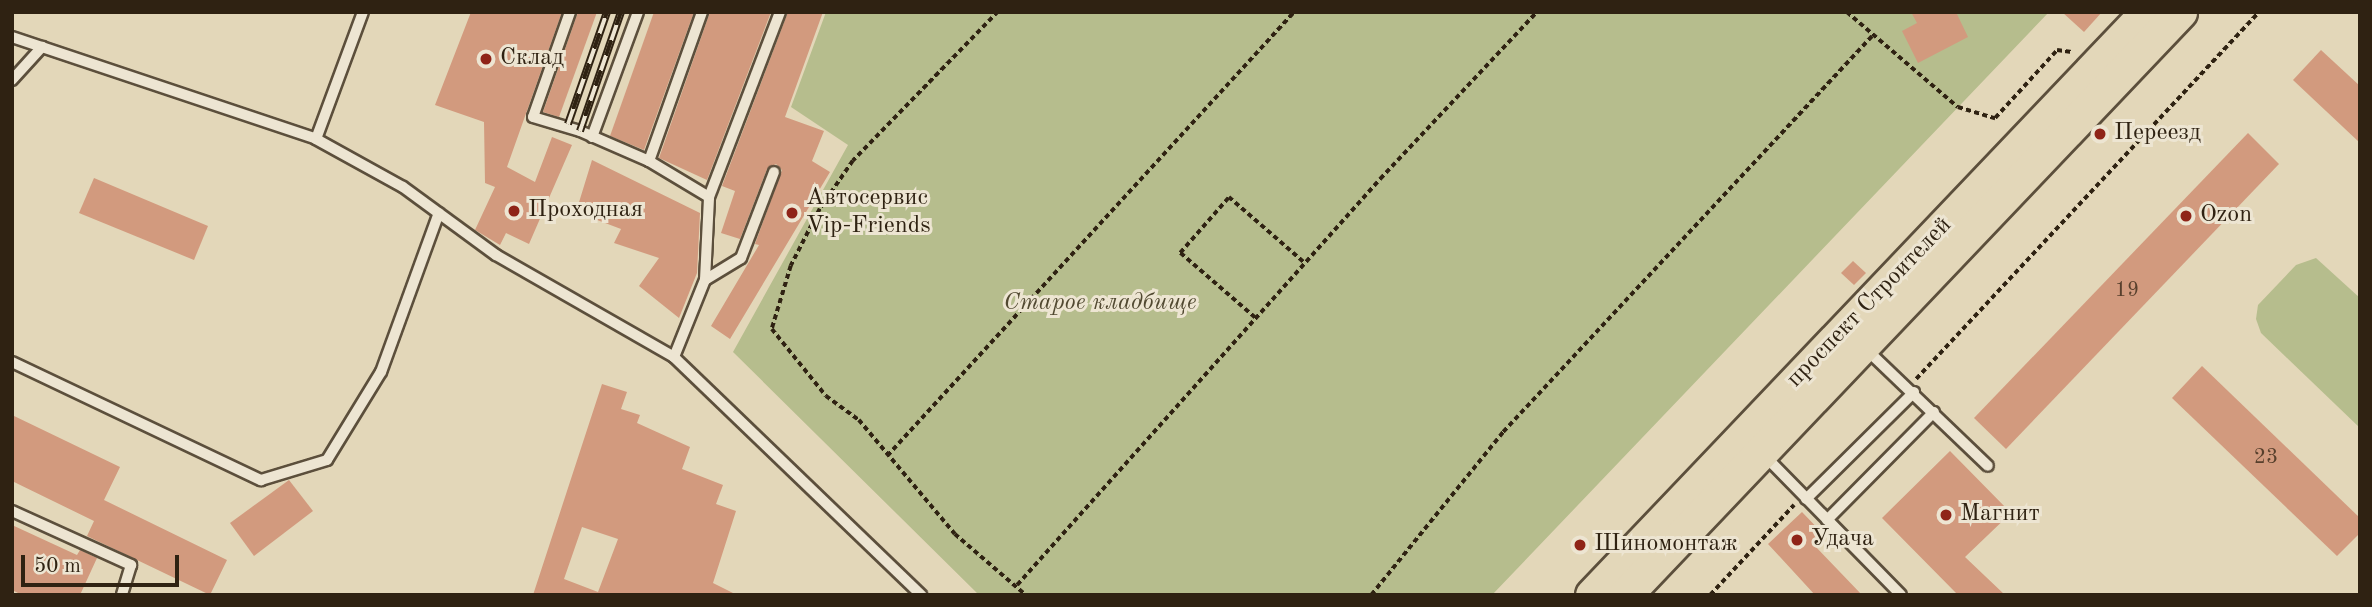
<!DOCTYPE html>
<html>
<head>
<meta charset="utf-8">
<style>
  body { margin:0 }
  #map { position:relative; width:2372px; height:607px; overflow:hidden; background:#e3d7b9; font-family:"Old Standard TT",serif }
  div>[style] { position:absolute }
  .green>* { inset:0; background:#b6bd8d }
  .building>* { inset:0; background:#d29a7e }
  .path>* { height:3.5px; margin-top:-1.75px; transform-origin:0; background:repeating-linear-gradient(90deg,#2f2212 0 5px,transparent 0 8.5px) }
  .roads { filter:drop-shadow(2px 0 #5c4f3c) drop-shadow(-2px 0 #5c4f3c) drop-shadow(0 2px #5c4f3c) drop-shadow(0 -2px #5c4f3c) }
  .lane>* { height:10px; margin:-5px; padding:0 5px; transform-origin:5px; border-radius:5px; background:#ede5d2 }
  .primary>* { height:33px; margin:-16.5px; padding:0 16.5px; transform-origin:16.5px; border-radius:16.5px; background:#e3d7b9 }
  .rail>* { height:8px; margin-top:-4px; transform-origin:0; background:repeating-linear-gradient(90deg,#ede5d2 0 16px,#2f2212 0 32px); box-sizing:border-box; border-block:2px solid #2f2212 }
  .dots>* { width:19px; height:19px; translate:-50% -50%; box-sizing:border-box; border:4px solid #ede5d2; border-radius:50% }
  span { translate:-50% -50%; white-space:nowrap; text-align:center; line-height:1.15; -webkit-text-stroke:6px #ede5d2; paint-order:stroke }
  .number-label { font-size:21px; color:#58402d }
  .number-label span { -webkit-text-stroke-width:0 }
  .poi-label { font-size:24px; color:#2f2212 }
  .left { translate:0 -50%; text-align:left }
  .street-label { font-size:24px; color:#2f2212 }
  .park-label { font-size:24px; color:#514931; font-style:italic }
  .frame { position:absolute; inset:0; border:14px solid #2f2212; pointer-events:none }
  .scale { position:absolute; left:21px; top:555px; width:158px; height:32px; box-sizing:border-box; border:4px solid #2f2212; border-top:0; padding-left:9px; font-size:21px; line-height:24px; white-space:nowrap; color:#2f2212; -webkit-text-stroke:5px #ede5d2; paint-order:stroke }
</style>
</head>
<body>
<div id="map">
  <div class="green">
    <div style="clip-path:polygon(826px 12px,2049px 12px,1492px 595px,979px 595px,733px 352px,848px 145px,791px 107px)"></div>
    <div style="clip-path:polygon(2316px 258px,2360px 298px,2360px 428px,2261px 333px,2256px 319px,2258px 305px,2296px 265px)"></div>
  </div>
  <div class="building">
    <div style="clip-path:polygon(471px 12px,562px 12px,507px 167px,535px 182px,552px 137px,572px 145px,529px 244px,506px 233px,500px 245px,475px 230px,495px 187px,485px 183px,484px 122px,435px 105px)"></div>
    <div style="clip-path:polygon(578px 12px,597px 12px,559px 117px,543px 112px)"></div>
    <div style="clip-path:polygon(654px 12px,694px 12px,644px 150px,610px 136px)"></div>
    <div style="clip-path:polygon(710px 12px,771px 12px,707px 180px,659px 158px)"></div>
    <div style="clip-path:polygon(788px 12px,823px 12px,785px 117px,824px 131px,812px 161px,830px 172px,730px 339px,711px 326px,759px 245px,755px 244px,782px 170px,776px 164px,767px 169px,740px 239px,721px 233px,735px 191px,722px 186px)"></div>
    <div style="clip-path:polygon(1911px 12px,1956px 12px,1968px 37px,1918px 63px,1902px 31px,1917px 23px)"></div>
    <div style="clip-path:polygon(2062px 12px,2102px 12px,2084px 32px)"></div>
    <div style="clip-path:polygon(2321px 50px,2360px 86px,2360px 143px,2293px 80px)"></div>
    <div style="clip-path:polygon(2248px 133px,2279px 164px,2006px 449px,1974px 418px)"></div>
    <div style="clip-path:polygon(592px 160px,700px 213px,697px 273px,679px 318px,639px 286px,659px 258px,614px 243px,621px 229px,576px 212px)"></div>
    <div style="clip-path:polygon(94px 178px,208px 226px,194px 260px,79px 213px)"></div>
    <div style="clip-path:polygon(1853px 261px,1866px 273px,1854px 285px,1841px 273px)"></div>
    <div style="clip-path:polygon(2202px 366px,2360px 518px,2360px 533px,2337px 556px,2172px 398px)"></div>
    <div style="clip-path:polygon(evenodd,602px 384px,627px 392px,621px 409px,640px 415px,637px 423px,690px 447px,682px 469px,723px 485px,716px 504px,736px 511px,713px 583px,737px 595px,533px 595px,602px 384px,582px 527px,618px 539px,598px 592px,564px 579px,582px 527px)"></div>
    <div style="clip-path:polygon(12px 415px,120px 467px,104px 500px,227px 560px,210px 595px,87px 536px,94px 521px,12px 481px)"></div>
    <div style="clip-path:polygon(1950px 451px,2011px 513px,1965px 557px,2005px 595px,1958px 595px,1882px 518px)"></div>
    <div style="clip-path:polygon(289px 480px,313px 511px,254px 556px,230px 523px)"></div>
    <div style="clip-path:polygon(1802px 512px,1826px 537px,1815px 546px,1862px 595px,1815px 595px,1768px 544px)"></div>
    <div style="clip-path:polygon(12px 525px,77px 555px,80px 550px,97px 558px,80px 595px,22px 595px,12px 590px)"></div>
  </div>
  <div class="path">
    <div style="left:998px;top:12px;width:208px;rotate:134.2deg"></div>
    <div style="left:853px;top:161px;width:58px;rotate:124.5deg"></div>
    <div style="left:820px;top:209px;width:64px;rotate:117deg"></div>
    <div style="left:791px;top:266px;width:66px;rotate:106.8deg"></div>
    <div style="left:772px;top:329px;width:86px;rotate:51.1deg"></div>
    <div style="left:826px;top:396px;width:41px;rotate:36deg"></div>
    <div style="left:859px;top:420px;width:149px;rotate:49.9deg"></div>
    <div style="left:955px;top:534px;width:94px;rotate:40.7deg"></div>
    <div style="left:1847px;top:12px;width:146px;rotate:40.6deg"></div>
    <div style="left:1958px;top:107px;width:39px;rotate:17deg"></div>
    <div style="left:1995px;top:118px;width:92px;rotate:-47.6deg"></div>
    <div style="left:2057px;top:50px;width:15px;rotate:8deg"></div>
    <div style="left:1255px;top:318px;width:99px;rotate:-139.1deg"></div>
    <div style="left:1180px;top:253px;width:74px;rotate:-48.8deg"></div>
    <div style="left:1229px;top:197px;width:101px;rotate:41deg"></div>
    <div style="left:1916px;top:379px;width:502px;rotate:-46.94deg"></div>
    <div style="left:887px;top:456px;width:602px;rotate:-47.49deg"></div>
    <div style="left:1017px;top:585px;width:545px;rotate:-48.2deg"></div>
    <div style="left:1380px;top:179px;width:229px;rotate:-46.8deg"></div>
    <div style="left:1371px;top:595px;width:210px;rotate:-51deg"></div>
    <div style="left:1503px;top:432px;width:541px;rotate:-47.02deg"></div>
    <div style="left:1710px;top:595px;width:123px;rotate:-47deg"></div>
  </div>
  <div class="roads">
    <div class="lane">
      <div style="left:570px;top:12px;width:111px;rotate:109.4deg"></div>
      <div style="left:533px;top:117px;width:49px;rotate:16.6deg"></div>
      <div style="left:580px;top:131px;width:75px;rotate:23.5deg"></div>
      <div style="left:649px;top:161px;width:70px;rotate:31deg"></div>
      <div style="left:12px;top:37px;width:321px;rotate:18.5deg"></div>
      <div style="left:316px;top:139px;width:99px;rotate:28.9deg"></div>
      <div style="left:403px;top:187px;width:115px;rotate:36.2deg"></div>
      <div style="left:496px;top:255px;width:205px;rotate:29.8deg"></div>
      <div style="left:674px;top:357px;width:343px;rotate:43.9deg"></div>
      <div style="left:12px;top:80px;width:45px;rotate:-47.7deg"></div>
      <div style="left:592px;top:137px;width:133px;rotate:-69.8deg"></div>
      <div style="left:316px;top:139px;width:135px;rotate:-69.7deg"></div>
      <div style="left:649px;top:161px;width:158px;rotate:-70.4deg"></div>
      <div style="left:705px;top:280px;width:42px;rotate:-31.4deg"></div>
      <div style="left:741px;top:258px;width:92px;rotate:-69deg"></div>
      <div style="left:1865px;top:348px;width:170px;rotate:43.8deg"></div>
      <div style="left:674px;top:357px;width:83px;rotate:-68.1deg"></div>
      <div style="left:705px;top:280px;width:83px;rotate:-87.2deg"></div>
      <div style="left:709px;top:197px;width:198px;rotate:-69deg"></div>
      <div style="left:12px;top:362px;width:276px;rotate:25.4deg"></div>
      <div style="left:261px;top:480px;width:69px;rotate:-16.9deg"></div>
      <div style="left:327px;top:460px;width:103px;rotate:-58.5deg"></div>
      <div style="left:381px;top:372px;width:169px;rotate:-70deg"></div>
      <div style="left:1763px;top:454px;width:197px;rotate:45.6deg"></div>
      <div style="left:1806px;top:499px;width:152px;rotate:-44.7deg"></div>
      <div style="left:12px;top:511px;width:131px;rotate:24.4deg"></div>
      <div style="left:131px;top:565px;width:31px;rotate:107deg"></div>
      <div style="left:1827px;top:520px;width:152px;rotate:-45.3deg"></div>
    </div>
    <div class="primary">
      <div style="left:1592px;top:595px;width:805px;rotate:-46.41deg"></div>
      <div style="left:1625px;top:595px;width:805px;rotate:-46.41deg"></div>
    </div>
  </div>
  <div class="rail">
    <div style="left:568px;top:124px;width:119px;rotate:-70.8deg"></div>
    <div style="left:580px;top:131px;width:126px;rotate:-71deg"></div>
  </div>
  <div class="dots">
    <div style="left:486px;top:59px;background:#8f2418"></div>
    <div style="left:2100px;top:134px;background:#8f2418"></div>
    <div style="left:514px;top:211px;background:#8f2418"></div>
    <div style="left:792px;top:213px;background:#8f2418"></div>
    <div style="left:2186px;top:216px;background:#8f2418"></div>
    <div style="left:1946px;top:515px;background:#8f2418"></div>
    <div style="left:1797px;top:540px;background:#8f2418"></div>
    <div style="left:1580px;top:545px;background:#8f2418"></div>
  </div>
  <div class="number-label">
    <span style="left:2127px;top:291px">19</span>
    <span style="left:2266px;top:458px">23</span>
  </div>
  <div class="poi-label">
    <span class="left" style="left:500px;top:59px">Склад</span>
    <span class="left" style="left:2114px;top:134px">Переезд</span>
    <span class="left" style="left:806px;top:213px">Автосервис<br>Vip-Friends</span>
    <span class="left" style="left:528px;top:211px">Проходная</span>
    <span class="left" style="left:2200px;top:216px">Ozon</span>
    <span class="left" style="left:1960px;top:515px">Магнит</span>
    <span class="left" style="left:1811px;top:540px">Удача</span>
    <span class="left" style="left:1594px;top:545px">Шиномонтаж</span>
  </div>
  <div class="street-label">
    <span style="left:1870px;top:303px;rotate:-46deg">проспект Строителей</span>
  </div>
  <div class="park-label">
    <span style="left:1100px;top:304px">Старое кладбище</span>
  </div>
  <div class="frame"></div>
  <div class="scale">50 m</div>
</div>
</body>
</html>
